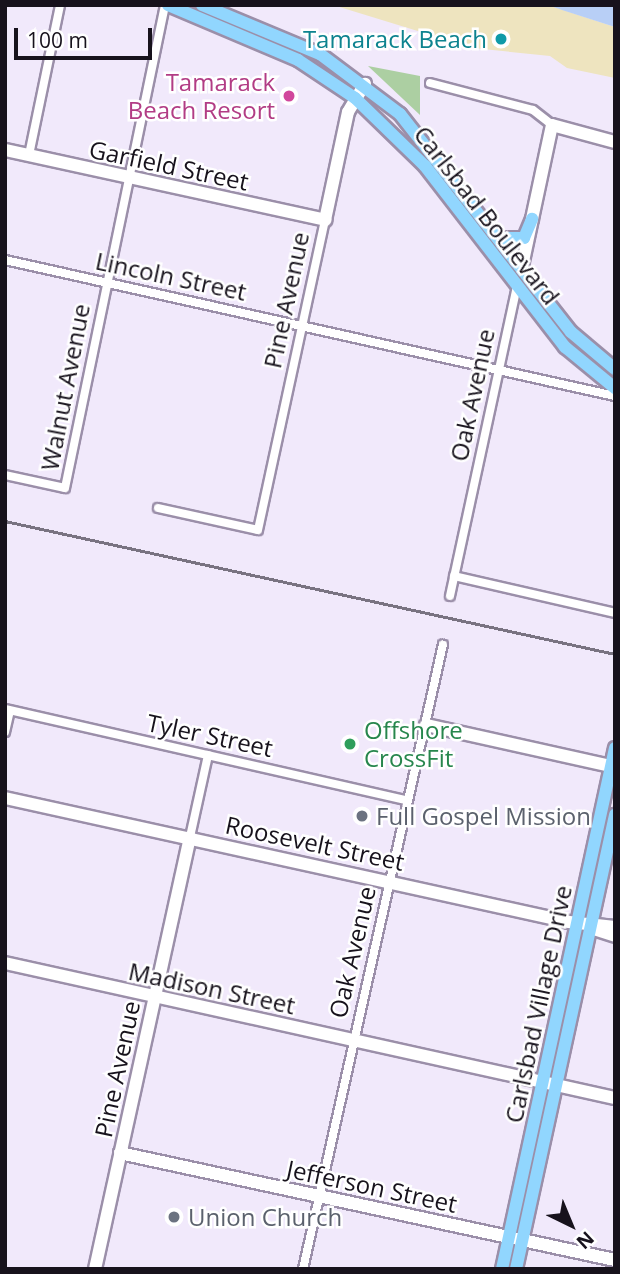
<!DOCTYPE html>
<html>
<head>
<meta charset="utf-8">
<style>
  body { margin:0 }
  #map { position:relative; width:620px; height:1274px; overflow:hidden; background:#f1e9fb; font-family:"Open Sans",sans-serif }
  div>[style] { position:absolute }
  .green>* { inset:0; background:#accfa2 }
  .sand>* { inset:0; background:#eee4bf }
  .water>* { inset:0; background:#b8cff6 }
  .roads { filter:drop-shadow(2px 0 #9b8fa9) drop-shadow(-2px 0 #9b8fa9) drop-shadow(0 2px #9b8fa9) drop-shadow(0 -2px #9b8fa9) }
  .street>* { height:8px; margin:-4px; padding:0 4px; transform-origin:4px; border-radius:4px; background:#fff }
  .secondary>* { height:12px; margin:-6px; padding:0 6px; transform-origin:6px; border-radius:6px; background:#fff }
  .primary>* { height:12px; margin:-6px; padding:0 6px; transform-origin:6px; border-radius:6px; background:#91d6fe }
  .rail>* { height:2.5px; margin:-1.25px; padding:0 1.25px; transform-origin:1.25px; border-radius:1.25px; background:#797381 }
  .dots>* { width:19px; height:19px; translate:-50% -50%; box-sizing:border-box; border:4px solid #fff; border-radius:50% }
  span { translate:-50% -50%; white-space:nowrap; text-align:center; line-height:1.15; -webkit-text-stroke:5px #fff; paint-order:stroke }
  .culture-label { font-size:24px; color:#0d838f }
  .right { translate:-100% -50%; text-align:right }
  .hotel-label { font-size:24px; color:#b23c85 }
  .street-label { font-size:24px; color:#17121c }
  .leisure-label { font-size:24px; color:#27864d }
  .left { translate:0 -50%; text-align:left }
  .worship-label { font-size:24px; color:#5b616d }
  .frame { position:absolute; inset:0; border:7px solid #17121c; pointer-events:none }
  .north { position:absolute; left:536px; top:1190px; width:70px; height:70px; -webkit-text-stroke:5px #fff; paint-order:stroke; rotate:137deg; font-size:19px; font-weight:700; line-height:28px; text-align:center; color:#17121c }
  .north::after { content:''; display:block; margin:auto; width:24px; height:32px; background:#17121c; clip-path:polygon(50% 0,100% 100%,50% 72%,0 100%) }
  .scale { position:absolute; left:14px; top:28px; width:138px; height:32px; box-sizing:border-box; border:4px solid #17121c; border-top:0; padding-left:9px; font-size:21px; line-height:24px; white-space:nowrap; color:#17121c; -webkit-text-stroke:5px #fff; paint-order:stroke }
</style>
</head>
<body>
<div id="map">
  <div class="green">
    <div style="clip-path:polygon(368px 66px,420px 76px,420px 115px)"></div>
  </div>
  <div class="sand">
    <div style="clip-path:polygon(333px 5px,548px 5px,615px 27px,615px 78px,567px 68px,550px 56px,473px 48px)"></div>
  </div>
  <div class="water">
    <div style="clip-path:polygon(548px 5px,615px 5px,615px 27px,562px 10px)"></div>
  </div>
  <div class="roads">
    <div class="street">
      <div style="left:430px;top:83px;width:106px;rotate:14.7deg"></div>
      <div style="left:533px;top:110px;width:24px;rotate:38deg"></div>
      <div style="left:29px;top:155px;width:153px;rotate:-78.3deg"></div>
      <div style="left:5px;top:260px;width:625px;rotate:12.57deg"></div>
      <div style="left:5px;top:475px;width:61px;rotate:12.2deg"></div>
      <div style="left:65px;top:488px;width:493px;rotate:-78.3deg"></div>
      <div style="left:158px;top:508px;width:102px;rotate:12.4deg"></div>
      <div style="left:258px;top:530px;width:317px;rotate:-77.8deg"></div>
      <div style="left:454px;top:576px;width:165px;rotate:12.9deg"></div>
      <div style="left:450px;top:596px;width:317px;rotate:-77.8deg"></div>
      <div style="left:5px;top:709px;width:411px;rotate:12.8deg"></div>
      <div style="left:5px;top:732px;width:22px;rotate:-77deg"></div>
      <div style="left:190px;top:837px;width:84px;rotate:-77.6deg"></div>
      <div style="left:303px;top:1269px;width:640px;rotate:-77.37deg"></div>
    </div>
    <div class="secondary">
      <div style="left:5px;top:150px;width:328px;rotate:12.3deg"></div>
      <div style="left:325px;top:220px;width:110px;rotate:-78deg"></div>
      <div style="left:348px;top:112px;width:33px;rotate:-59deg"></div>
      <div style="left:522px;top:266px;width:144px;rotate:-78deg"></div>
      <div style="left:552px;top:125px;width:65px;rotate:15.1deg"></div>
      <div style="left:426px;top:725px;width:194px;rotate:12.5deg"></div>
      <div style="left:5px;top:798px;width:577px;rotate:12.4deg"></div>
      <div style="left:569px;top:922px;width:46px;rotate:6.2deg"></div>
      <div style="left:594px;top:929px;width:22px;rotate:18deg"></div>
      <div style="left:5px;top:963px;width:625px;rotate:12.48deg"></div>
      <div style="left:120px;top:1153px;width:506px;rotate:12.2deg"></div>
      <div style="left:95px;top:1269px;width:442px;rotate:-77.6deg"></div>
    </div>
    <div class="primary">
      <div style="left:168px;top:5px;width:141px;rotate:22.9deg"></div>
      <div style="left:298px;top:60px;width:69px;rotate:33.7deg"></div>
      <div style="left:355px;top:98px;width:98px;rotate:44.2deg"></div>
      <div style="left:425px;top:166px;width:229px;rotate:52.3deg"></div>
      <div style="left:565px;top:347px;width:65px;rotate:39.4deg"></div>
      <div style="left:202px;top:5px;width:128px;rotate:22.6deg"></div>
      <div style="left:320px;top:54px;width:100px;rotate:36.9deg"></div>
      <div style="left:400px;top:114px;width:277px;rotate:51.9deg"></div>
      <div style="left:571px;top:332px;width:57px;rotate:40.1deg"></div>
      <div style="left:501px;top:238px;width:23px"></div>
      <div style="left:524px;top:238px;width:21px;rotate:-67deg"></div>
      <div style="left:502px;top:1269px;width:533px;rotate:-77.76deg"></div>
      <div style="left:516px;top:1269px;width:465px;rotate:-77.7deg"></div>
    </div>
  </div>
  <div class="rail">
    <div style="left:5px;top:521px;width:624px;rotate:12.3deg"></div>
  </div>
  <div class="dots">
    <div style="left:501px;top:39px;background:#0f9aa8"></div>
    <div style="left:289px;top:96px;background:#d1479c"></div>
    <div style="left:350px;top:744px;background:#2e9e5b"></div>
    <div style="left:362px;top:816px;background:#6b7280"></div>
    <div style="left:174px;top:1217px;background:#6b7280"></div>
  </div>
  <div class="culture-label">
    <span class="right" style="left:487px;top:39px">Tamarack Beach</span>
  </div>
  <div class="hotel-label">
    <span class="right" style="left:275px;top:96px">Tamarack<br>Beach Resort</span>
  </div>
  <div class="street-label">
    <span style="left:169px;top:165px;rotate:12deg">Garfield Street</span>
    <span style="left:487px;top:215px;rotate:52deg">Carlsbad Boulevard</span>
    <span style="left:171px;top:276px;rotate:12deg">Lincoln Street</span>
    <span style="left:286px;top:300px;rotate:-78deg">Pine Avenue</span>
    <span style="left:65px;top:387px;rotate:-79deg">Walnut Avenue</span>
    <span style="left:472px;top:395px;rotate:-78deg">Oak Avenue</span>
    <span style="left:210px;top:735px;rotate:12deg">Tyler Street</span>
    <span style="left:315px;top:843px;rotate:12deg">Roosevelt Street</span>
    <span style="left:352px;top:952px;rotate:-77deg">Oak Avenue</span>
    <span style="left:212px;top:988px;rotate:12deg">Madison Street</span>
    <span style="left:538px;top:1004px;rotate:-78deg">Carlsbad Village Drive</span>
    <span style="left:117px;top:1069px;rotate:-78deg">Pine Avenue</span>
    <span style="left:372px;top:1186px;rotate:12deg">Jefferson Street</span>
  </div>
  <div class="leisure-label">
    <span class="left" style="left:364px;top:744px">Offshore<br>CrossFit</span>
  </div>
  <div class="worship-label">
    <span class="left" style="left:376px;top:816px">Full Gospel Mission</span>
    <span class="left" style="left:188px;top:1217px">Union Church</span>
  </div>
  <div class="frame"></div>
  <div class="north">N</div>
  <div class="scale">100 m</div>
</div>
</body>
</html>
